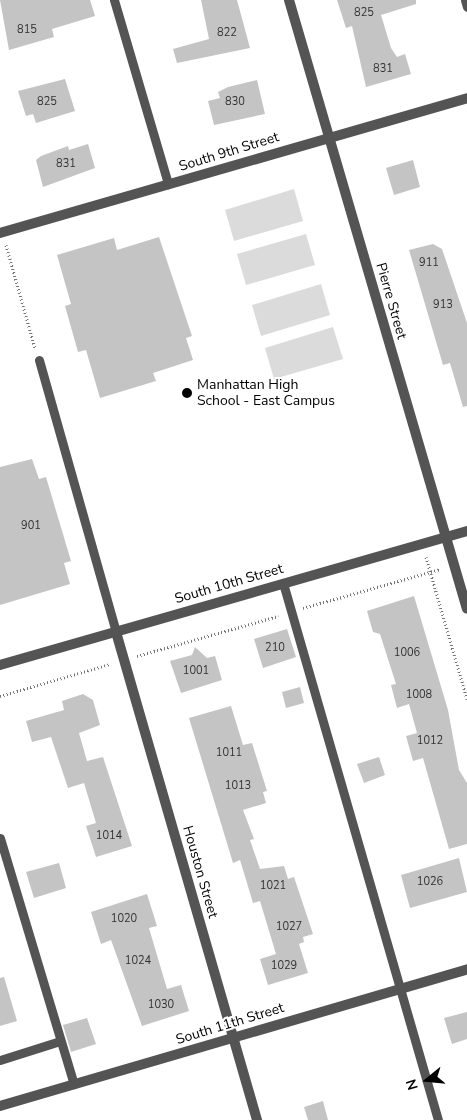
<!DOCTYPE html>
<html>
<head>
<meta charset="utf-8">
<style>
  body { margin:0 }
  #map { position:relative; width:467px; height:1120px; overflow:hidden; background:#fff; font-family:"Nunito Sans",sans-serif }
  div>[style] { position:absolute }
  .green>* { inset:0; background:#dbdbdb }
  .building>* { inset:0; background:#c4c4c4 }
  .path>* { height:3px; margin-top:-1.5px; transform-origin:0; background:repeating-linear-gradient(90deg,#767676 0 1px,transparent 0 3.5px) }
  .service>* { height:9px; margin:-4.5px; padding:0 4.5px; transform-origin:4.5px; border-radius:4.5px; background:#545454 }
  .minor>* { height:10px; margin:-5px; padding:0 5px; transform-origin:5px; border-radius:5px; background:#545454 }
  .tertiary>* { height:10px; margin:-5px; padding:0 5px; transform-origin:5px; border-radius:5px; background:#545454 }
  .dots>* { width:14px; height:14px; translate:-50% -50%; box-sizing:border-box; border:2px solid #fff; border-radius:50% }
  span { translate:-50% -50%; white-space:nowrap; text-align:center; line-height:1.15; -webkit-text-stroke:4px #fff; paint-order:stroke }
  .number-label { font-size:11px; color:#313131 }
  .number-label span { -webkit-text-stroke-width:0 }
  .street-label { font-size:14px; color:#000 }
  .poi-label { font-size:14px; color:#000 }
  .left { translate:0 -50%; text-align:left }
  .north { position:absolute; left:402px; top:1055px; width:50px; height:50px; -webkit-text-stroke:4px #fff; paint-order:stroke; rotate:253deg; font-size:14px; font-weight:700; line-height:20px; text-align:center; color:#000 }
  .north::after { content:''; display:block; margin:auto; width:18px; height:22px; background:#000; clip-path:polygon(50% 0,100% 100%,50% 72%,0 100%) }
</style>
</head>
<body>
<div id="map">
  <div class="green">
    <div style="clip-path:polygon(294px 189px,303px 221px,234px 241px,225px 210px)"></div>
    <div style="clip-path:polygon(306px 234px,315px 265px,246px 285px,237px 254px)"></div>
    <div style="clip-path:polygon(321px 284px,330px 315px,261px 336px,252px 305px)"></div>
    <div style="clip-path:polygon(333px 327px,343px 359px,274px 379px,265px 348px)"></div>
  </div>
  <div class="building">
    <div style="clip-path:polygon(0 0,90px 0,95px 16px,52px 29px,54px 37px,9px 50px)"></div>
    <div style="clip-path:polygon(201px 0,237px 0,250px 48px,177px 63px,173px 49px,209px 39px)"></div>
    <div style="clip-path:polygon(337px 0,416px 0,416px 4px,381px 15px,391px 48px,397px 57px,405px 54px,411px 74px,366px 87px,352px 26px,346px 28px)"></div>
    <div style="clip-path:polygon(65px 79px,75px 111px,36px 123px,33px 114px,26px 116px,18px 91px)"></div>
    <div style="clip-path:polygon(257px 80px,265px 114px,214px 125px,208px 101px,220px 98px,218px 92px,228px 87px)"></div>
    <div style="clip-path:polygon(88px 144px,95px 168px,43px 187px,36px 160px,41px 156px,68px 146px,69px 150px)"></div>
    <div style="clip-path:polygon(413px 160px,420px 187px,394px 195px,386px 168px)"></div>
    <div style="clip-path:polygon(159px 237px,192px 336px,186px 338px,193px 360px,153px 373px,156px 381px,100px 398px,86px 350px,78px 352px,65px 306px,71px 304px,57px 255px,114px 238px,117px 250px)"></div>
    <div style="clip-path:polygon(433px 244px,442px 249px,467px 323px,467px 406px,463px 407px,450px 363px,443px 365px,409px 250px)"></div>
    <div style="clip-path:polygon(32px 459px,39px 479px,46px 477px,71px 561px,64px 563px,70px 584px,0 605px,0 467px)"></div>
    <div style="clip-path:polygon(414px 596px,448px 710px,459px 770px,467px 783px,467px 844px,449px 849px,423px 758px,413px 761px,406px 736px,417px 733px,409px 704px,397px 708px,391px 685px,396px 684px,380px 634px,373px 632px,367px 611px)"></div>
    <div style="clip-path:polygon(287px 629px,296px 657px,263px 668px,254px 639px)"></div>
    <div style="clip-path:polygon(195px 647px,207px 658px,215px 656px,222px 680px,181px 693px,170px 661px,192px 655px)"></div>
    <div style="clip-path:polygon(300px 687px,304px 703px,286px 708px,282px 692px)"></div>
    <div style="clip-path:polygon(83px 694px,93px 700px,100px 725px,79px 733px,87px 761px,103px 757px,132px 846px,96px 857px,86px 826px,96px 823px,84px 783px,68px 788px,51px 737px,32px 742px,26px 721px,64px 710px,62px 701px)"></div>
    <div style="clip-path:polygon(231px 706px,243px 745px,252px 743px,267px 791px,263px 792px,266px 803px,243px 810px,254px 839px,250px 840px,260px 869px,284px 866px,288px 879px,294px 877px,313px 934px,303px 937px,304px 942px,299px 944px,308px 973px,268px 985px,260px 959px,276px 954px,260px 901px,253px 903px,240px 860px,233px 863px,189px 718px)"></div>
    <div style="clip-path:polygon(379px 757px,385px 775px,364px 783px,357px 764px)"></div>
    <div style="clip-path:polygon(459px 858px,467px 892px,410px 908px,401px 875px)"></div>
    <div style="clip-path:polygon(59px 863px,66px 888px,34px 898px,26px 872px)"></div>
    <div style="clip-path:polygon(147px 894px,157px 926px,149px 928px,167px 989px,181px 985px,189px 1011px,142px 1026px,111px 940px,101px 944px,91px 912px)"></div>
    <div style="clip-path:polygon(4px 977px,17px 1021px,0 1026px,0 978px)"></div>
    <div style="clip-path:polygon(467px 1012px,467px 1039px,452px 1044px,444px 1018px)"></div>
    <div style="clip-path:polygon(87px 1018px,96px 1044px,71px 1052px,63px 1025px)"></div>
    <div style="clip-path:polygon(323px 1101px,328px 1120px,308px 1120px,304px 1107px)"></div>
  </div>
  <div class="path">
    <div style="left:6px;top:245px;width:107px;rotate:74.3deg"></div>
    <div style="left:426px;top:557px;width:148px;rotate:73.9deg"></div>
    <div style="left:303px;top:608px;width:143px;rotate:-15.8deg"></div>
    <div style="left:137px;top:656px;width:147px;rotate:-15.8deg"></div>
    <div style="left:0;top:696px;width:115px;rotate:-16.2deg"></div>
  </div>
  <div class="service">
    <div style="left:114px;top:0;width:192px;rotate:73.6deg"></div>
    <div style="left:465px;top:0;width:7px;rotate:74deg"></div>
    <div style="left:39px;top:360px;width:283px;rotate:74.2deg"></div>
    <div style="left:283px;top:583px;width:559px;rotate:73.9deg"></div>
    <div style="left:0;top:838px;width:257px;rotate:73.3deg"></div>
    <div style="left:0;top:1060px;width:63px;rotate:-17.6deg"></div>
  </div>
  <div class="minor">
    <div style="left:289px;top:0;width:634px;rotate:73.71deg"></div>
    <div style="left:0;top:233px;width:486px;rotate:-16.1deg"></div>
    <div style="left:116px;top:632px;width:508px;rotate:73.88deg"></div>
    <div style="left:0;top:1106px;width:487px;rotate:-16.3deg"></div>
  </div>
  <div class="tertiary">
    <div style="left:0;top:665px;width:486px;rotate:-16deg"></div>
  </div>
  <div class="dots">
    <div style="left:187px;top:393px;background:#000"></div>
  </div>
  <div class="number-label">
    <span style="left:364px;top:13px">825</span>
    <span style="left:27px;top:30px">815</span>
    <span style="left:227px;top:33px">822</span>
    <span style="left:383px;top:69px">831</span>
    <span style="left:47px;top:102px">825</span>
    <span style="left:235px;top:102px">830</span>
    <span style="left:66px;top:164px">831</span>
    <span style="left:429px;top:263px">911</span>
    <span style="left:443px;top:305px">913</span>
    <span style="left:31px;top:526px">901</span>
    <span style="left:275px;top:648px">210</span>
    <span style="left:407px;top:653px">1006</span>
    <span style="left:196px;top:671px">1001</span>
    <span style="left:419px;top:695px">1008</span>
    <span style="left:430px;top:741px">1012</span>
    <span style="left:229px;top:753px">1011</span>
    <span style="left:238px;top:786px">1013</span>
    <span style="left:109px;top:836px">1014</span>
    <span style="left:430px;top:882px">1026</span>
    <span style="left:273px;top:886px">1021</span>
    <span style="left:124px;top:919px">1020</span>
    <span style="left:289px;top:927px">1027</span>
    <span style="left:138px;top:961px">1024</span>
    <span style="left:284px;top:966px">1029</span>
    <span style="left:161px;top:1005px">1030</span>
  </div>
  <div class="street-label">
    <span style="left:229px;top:152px;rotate:-17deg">South 9th Street</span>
    <span style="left:391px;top:301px;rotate:74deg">Pierre Street</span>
    <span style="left:229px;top:584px;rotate:-16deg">South 10th Street</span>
    <span style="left:200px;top:872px;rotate:74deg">Houston Street</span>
    <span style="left:230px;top:1024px;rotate:-17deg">South 11th Street</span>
  </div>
  <div class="poi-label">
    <span class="left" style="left:197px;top:393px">Manhattan High<br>School - East Campus</span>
  </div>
  <div class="north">N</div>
</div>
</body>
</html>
